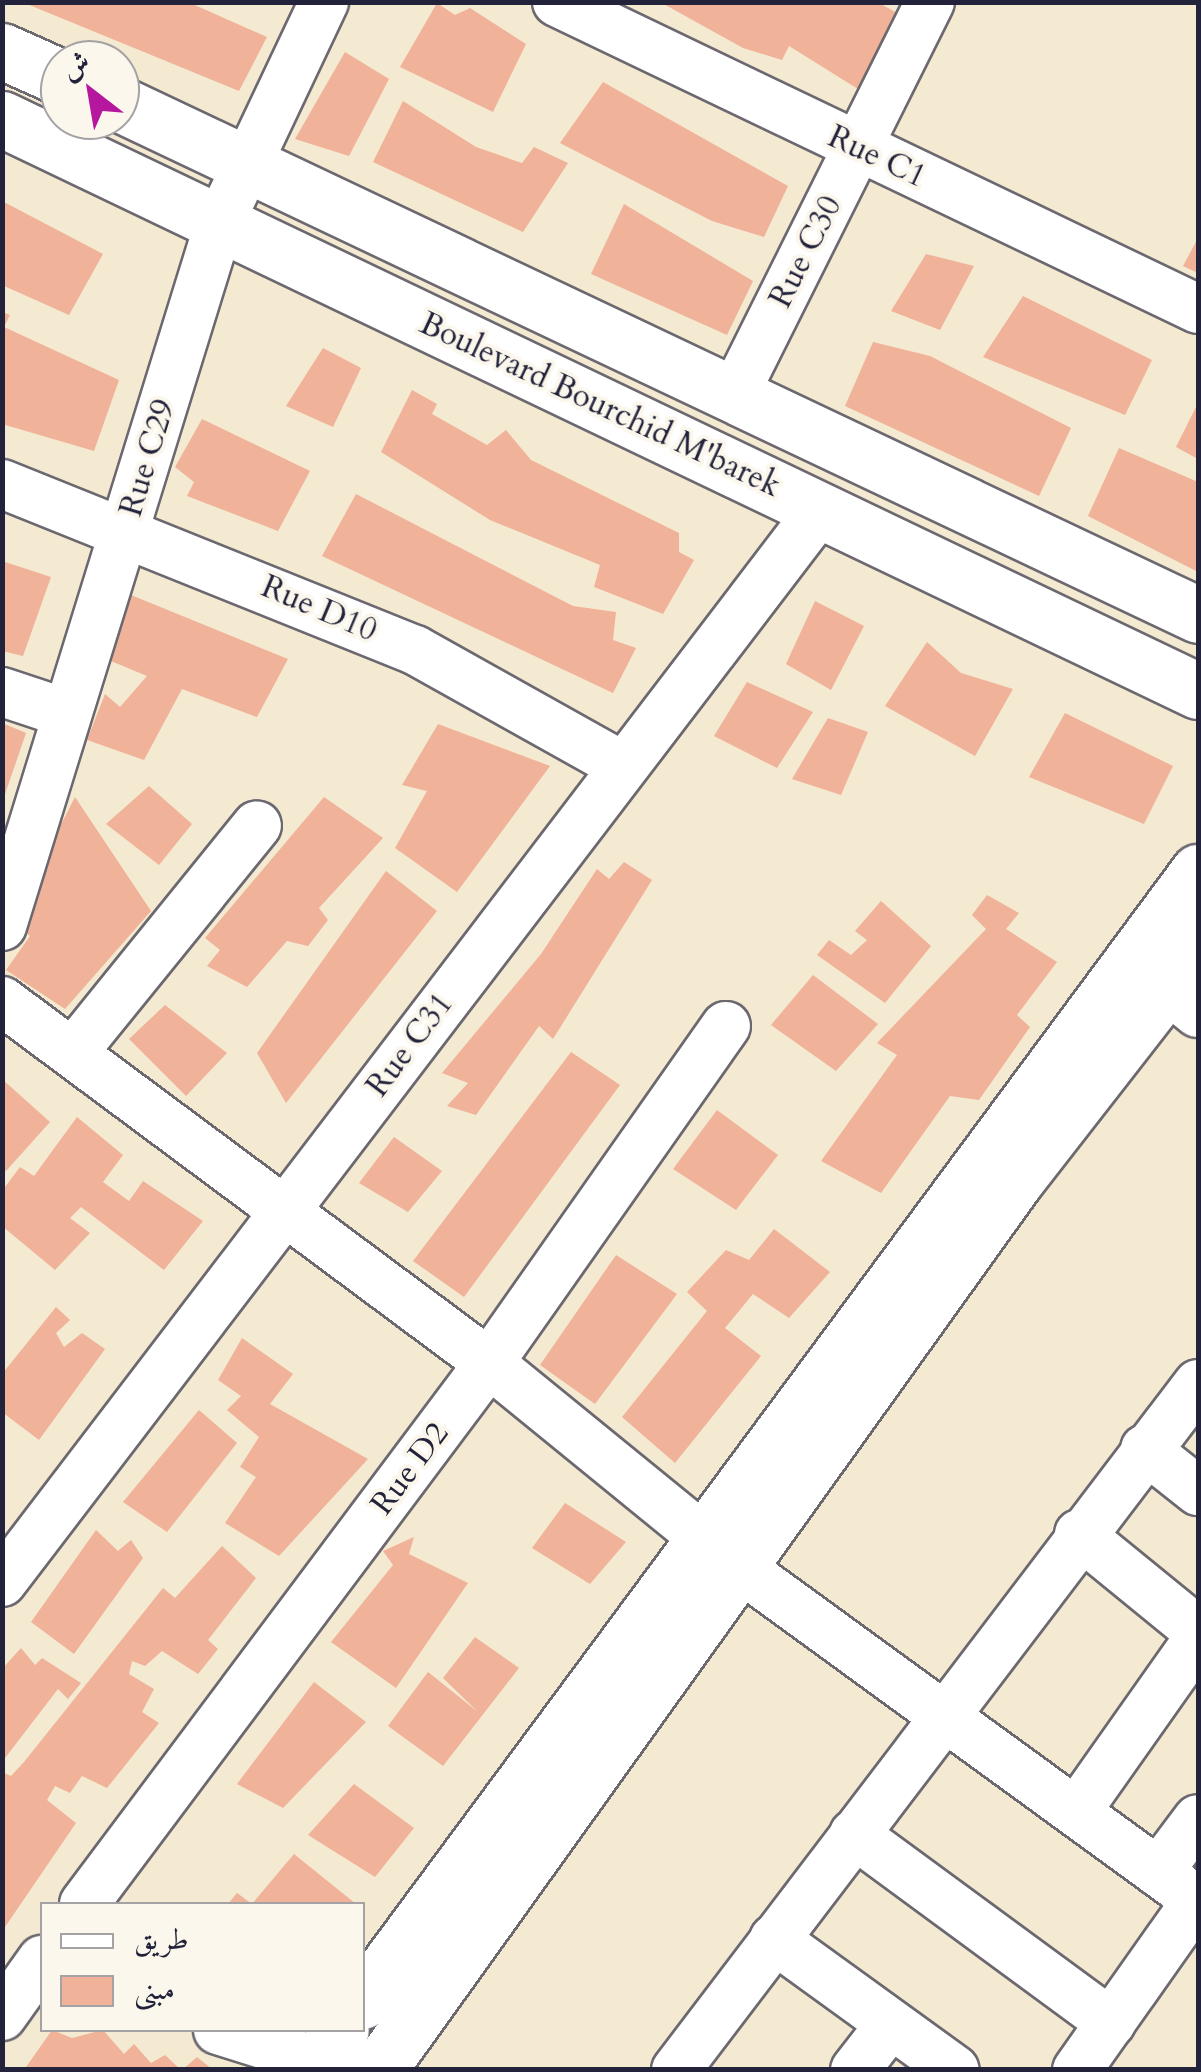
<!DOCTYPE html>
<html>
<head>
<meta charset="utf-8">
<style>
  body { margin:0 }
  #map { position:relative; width:1201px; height:2072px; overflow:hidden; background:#f4e9d1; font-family:Cardo,Amiri,serif }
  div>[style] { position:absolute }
  .building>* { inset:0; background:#f0b298 }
  .roads { filter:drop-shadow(2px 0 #6c6870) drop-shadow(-2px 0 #6c6870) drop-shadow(0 2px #6c6870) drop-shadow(0 -2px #6c6870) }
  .minor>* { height:48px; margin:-24px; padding:0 24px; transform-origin:24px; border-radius:24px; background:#fff }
  .major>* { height:55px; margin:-27.5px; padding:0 27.5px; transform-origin:27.5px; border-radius:27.5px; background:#fff }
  span { translate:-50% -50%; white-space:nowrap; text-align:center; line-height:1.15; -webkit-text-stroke:8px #fbf7ec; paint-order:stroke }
  .street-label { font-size:32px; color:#22223b }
  .frame { position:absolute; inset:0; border:5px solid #22223b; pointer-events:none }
  .legend { position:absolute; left:40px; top:1902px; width:325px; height:130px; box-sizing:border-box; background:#fbf7ec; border:2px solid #a4a2a5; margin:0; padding:12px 18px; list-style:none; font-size:30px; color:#22223b }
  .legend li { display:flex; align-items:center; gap:20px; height:50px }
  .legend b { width:50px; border:2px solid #a4a2a5 }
  .north { position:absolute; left:40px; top:40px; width:100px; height:100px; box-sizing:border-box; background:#fbf7ec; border:2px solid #a4a2a5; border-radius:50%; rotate:329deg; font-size:28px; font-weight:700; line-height:40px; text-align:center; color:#22223b }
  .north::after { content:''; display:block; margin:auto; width:35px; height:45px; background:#b5179e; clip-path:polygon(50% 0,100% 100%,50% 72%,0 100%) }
</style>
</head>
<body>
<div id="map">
  <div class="building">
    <div style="clip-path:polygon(22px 2px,188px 2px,267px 37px,239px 91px)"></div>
    <div style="clip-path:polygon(660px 2px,877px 2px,901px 15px,858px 89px,789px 46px,782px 60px,743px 48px)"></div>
    <div style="clip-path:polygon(437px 3px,455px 15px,470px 8px,526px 44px,493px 112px,400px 67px)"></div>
    <div style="clip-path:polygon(345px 52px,389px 79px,349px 156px,295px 139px)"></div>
    <div style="clip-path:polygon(603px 82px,788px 186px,764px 237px,712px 221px,560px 143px)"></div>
    <div style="clip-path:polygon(403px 101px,476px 147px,522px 163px,534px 147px,568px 163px,523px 232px,373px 162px)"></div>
    <div style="clip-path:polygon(2px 201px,103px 254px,69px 315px,2px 285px)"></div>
    <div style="clip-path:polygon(624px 204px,753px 281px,727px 335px,591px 274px)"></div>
    <div style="clip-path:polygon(1198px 238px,1198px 273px,1183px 266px)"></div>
    <div style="clip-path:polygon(926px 254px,974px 266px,940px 330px,891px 311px)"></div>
    <div style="clip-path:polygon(1023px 296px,1152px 360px,1125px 415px,983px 357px)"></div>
    <div style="clip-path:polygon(2px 312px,10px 315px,4px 327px,119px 380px,94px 451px,2px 424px)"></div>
    <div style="clip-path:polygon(873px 342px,930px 356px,1071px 428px,1039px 496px,845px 406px)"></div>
    <div style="clip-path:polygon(323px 348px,361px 368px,333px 427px,286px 406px)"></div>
    <div style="clip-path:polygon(412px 390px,437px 404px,432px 414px,487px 445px,506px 430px,531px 460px,679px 533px,679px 552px,694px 560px,663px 614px,594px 587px,600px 565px,490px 520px,381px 452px)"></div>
    <div style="clip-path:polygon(1198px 403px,1198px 459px,1176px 447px)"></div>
    <div style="clip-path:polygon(202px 419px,310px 471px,278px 531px,187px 496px,194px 482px,175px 467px)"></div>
    <div style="clip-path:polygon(1119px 448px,1198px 482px,1198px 572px,1088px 516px)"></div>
    <div style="clip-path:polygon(356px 494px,573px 606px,616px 612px,613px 640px,636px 648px,613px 693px,322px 556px)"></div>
    <div style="clip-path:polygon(2px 561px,51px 577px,23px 656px,2px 651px)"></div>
    <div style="clip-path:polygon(131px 595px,288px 659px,257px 717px,182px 689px,144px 760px,87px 740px,105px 694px,120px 707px,147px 676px,106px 659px)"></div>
    <div style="clip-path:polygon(815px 601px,864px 626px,831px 690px,786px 664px)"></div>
    <div style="clip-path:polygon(927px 642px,961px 673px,1013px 689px,975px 756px,885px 706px)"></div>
    <div style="clip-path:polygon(747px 682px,813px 712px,777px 768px,714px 736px)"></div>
    <div style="clip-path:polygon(1065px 713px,1173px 766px,1144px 824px,1029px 777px)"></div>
    <div style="clip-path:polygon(828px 718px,868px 732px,841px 795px,792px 779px)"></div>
    <div style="clip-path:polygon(2px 723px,26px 733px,3px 800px,2px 800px)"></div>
    <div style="clip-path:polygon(438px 724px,550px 766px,457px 892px,395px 848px,427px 791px,402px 785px)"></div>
    <div style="clip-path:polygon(149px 786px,192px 824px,159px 865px,106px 824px)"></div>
    <div style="clip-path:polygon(75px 797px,151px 911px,65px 1009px,6px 970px,30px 936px,12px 921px)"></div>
    <div style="clip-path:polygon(324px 797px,383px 838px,319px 908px,328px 920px,308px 946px,287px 941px,247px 987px,207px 966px,220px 950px,205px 938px)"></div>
    <div style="clip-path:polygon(624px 862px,652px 880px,553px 1039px,539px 1026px,476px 1115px,447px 1106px,468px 1083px,442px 1073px,541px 954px,597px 869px,609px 879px)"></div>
    <div style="clip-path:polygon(386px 871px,437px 911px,286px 1103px,257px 1053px)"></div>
    <div style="clip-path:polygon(987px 895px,1019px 913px,1006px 929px,1057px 962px,1017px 1015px,1030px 1027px,979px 1100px,950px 1096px,881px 1193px,821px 1161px,897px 1055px,877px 1043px,986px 929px,972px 915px)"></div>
    <div style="clip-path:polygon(881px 901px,931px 946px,885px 1003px,817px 955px,829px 940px,851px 955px,867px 940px,855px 931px)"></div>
    <div style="clip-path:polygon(813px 975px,878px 1024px,836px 1071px,771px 1025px)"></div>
    <div style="clip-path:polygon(165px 1005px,227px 1053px,186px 1096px,129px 1039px)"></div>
    <div style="clip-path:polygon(571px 1052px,620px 1085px,464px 1297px,413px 1261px)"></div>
    <div style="clip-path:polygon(2px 1079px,50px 1122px,6px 1171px,2px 1168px)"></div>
    <div style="clip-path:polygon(717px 1110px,778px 1155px,736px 1210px,673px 1169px)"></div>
    <div style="clip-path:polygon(77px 1117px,123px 1155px,103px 1182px,129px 1201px,143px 1181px,203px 1221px,164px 1270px,81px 1207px,70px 1218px,90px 1233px,55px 1270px,2px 1226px,2px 1191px,20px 1167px,34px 1176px)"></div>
    <div style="clip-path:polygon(394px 1137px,442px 1171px,408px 1212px,359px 1183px)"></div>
    <div style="clip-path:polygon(774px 1229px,830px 1272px,789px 1318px,753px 1294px,725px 1328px,761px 1356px,675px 1463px,622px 1417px,707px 1311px,687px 1292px,726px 1250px,749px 1260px)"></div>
    <div style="clip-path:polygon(616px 1255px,677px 1294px,595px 1404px,540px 1365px)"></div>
    <div style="clip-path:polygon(56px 1307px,70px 1320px,56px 1333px,64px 1347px,82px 1333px,105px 1349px,39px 1440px,2px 1412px,2px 1374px)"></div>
    <div style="clip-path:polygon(242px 1338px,293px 1374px,270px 1404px,368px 1459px,279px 1556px,225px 1523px,256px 1477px,240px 1467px,259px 1437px,227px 1410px,241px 1396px,218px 1380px)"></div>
    <div style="clip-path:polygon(199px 1410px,237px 1443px,167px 1532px,123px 1502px)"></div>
    <div style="clip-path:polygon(565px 1503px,626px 1542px,590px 1584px,532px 1548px)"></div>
    <div style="clip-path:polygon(96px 1530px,118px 1551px,131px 1540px,143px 1558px,74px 1654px,31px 1622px)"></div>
    <div style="clip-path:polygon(414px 1537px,409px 1554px,468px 1583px,396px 1688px,331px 1642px,393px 1565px,383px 1551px)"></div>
    <div style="clip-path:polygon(222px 1546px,256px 1578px,208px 1640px,218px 1649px,198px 1674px,162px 1651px,145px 1666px,132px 1661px,129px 1674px,154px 1689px,142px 1712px,159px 1723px,107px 1788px,82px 1776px,70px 1793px,55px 1786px,47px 1800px,76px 1823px,5px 1927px,2px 1772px,11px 1776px,24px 1762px,163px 1588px,175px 1598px)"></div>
    <div style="clip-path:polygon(475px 1637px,519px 1668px,443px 1766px,388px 1726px,428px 1672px,478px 1712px,443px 1678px)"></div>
    <div style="clip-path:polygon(21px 1648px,35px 1665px,42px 1658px,81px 1683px,68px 1699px,58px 1689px,2px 1762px,2px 1669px)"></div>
    <div style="clip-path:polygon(314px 1682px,366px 1722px,283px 1808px,237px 1784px)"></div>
    <div style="clip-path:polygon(354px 1784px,414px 1828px,375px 1877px,308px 1835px)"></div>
    <div style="clip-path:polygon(294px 1854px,356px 1904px,228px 1904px,237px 1893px,252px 1904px)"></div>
    <div style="clip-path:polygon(52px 2030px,72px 2038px,103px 2030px,124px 2054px,134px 2044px,151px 2063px,165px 2055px,181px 2070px,24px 2070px)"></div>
    <div style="clip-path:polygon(197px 2057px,213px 2070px,182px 2070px)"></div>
  </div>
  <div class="roads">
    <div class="minor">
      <div style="left:557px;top:2px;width:711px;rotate:25.59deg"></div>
      <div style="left:735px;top:393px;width:437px;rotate:-63.5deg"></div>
      <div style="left:2px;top:484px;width:445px;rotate:21.9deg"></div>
      <div style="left:415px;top:650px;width:236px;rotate:29.2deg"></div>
      <div style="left:2px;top:692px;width:66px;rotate:18.4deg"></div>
      <div style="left:2px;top:926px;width:735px;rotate:-72.82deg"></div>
      <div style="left:219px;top:224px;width:246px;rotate:-64.7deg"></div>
      <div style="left:1168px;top:989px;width:38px;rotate:39deg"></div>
      <div style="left:2px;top:1001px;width:607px;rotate:36.62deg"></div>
      <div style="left:489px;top:1363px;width:326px;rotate:39.2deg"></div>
      <div style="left:742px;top:1569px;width:564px;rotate:36.06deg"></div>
      <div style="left:75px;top:1050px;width:289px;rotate:-51deg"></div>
      <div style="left:1145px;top:1449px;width:68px;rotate:38.4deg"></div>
      <div style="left:1079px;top:1534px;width:154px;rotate:39.2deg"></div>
      <div style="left:2px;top:1582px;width:1348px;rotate:-52.65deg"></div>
      <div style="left:1076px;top:1812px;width:212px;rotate:-54.8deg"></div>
      <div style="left:854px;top:1834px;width:319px;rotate:36.3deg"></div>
      <div style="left:1158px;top:1872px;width:66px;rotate:-53deg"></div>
      <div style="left:84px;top:1904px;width:676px;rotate:-53.18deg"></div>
      <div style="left:489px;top:1363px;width:412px;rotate:-54.9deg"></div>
      <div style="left:774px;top:1939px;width:223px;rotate:35.9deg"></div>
      <div style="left:2px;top:2016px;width:69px;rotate:-54.5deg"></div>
      <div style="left:218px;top:2030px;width:134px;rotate:17.4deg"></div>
      <div style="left:676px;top:2070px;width:862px;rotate:-52.73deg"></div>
      <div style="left:855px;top:2070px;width:57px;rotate:-52.1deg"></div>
      <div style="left:1077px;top:2070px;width:208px;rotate:-54.8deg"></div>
    </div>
    <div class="major">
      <div style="left:2px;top:51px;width:64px;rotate:24.1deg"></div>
      <div style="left:120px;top:104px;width:1193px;rotate:25.36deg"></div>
      <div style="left:2px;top:119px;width:1326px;rotate:25.56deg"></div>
      <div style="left:362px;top:2001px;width:1405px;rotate:-53.48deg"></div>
      <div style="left:312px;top:2070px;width:49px;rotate:-54.1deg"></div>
      <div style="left:378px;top:2070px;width:1095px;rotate:-54.37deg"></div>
      <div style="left:1016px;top:1180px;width:296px;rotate:-52.1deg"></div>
    </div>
  </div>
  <div class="street-label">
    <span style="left:877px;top:157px;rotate:25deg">Rue C1</span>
    <span style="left:806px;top:252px;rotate:-63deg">Rue C30</span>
    <span style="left:600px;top:405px;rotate:25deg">Boulevard Bourchid M'barek</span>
    <span style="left:148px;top:458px;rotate:-73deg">Rue C29</span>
    <span style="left:319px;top:609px;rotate:23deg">Rue D10</span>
    <span style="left:410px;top:1045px;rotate:-53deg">Rue C31</span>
    <span style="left:410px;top:1469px;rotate:-53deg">Rue D2</span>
  </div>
  <div class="frame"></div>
  <ul class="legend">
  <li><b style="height:12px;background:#fff"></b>طريق</li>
  <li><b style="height:28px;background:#f0b298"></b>مبنى</li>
  </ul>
  <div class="north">ش</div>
</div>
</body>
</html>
